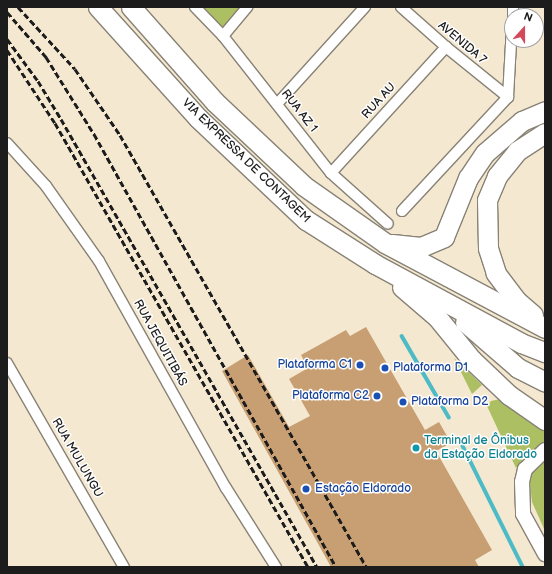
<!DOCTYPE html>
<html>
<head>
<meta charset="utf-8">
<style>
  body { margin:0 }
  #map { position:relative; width:552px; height:574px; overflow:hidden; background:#f4e8d1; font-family:"Balsamiq Sans",sans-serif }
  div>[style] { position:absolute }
  .green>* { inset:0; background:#acbf62 }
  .stream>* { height:3.5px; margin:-1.75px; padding:0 1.75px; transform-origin:1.75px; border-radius:1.75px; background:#4dbbc6 }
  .building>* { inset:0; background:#c89f72 }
  .roads { filter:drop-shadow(1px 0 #888276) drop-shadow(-1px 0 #888276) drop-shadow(0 1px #888276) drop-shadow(0 -1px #888276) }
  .street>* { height:10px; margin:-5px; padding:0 5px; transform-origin:5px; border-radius:5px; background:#fff }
  .secondary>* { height:14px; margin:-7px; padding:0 7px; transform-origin:7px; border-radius:7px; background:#fff }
  .highway>* { height:19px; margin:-9.5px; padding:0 9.5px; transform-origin:9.5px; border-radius:9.5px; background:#fff }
  .rail>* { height:3px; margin-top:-1.5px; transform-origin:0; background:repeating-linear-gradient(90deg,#1c1c1c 0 6px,transparent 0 9px) }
  .dots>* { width:11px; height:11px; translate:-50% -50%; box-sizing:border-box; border:2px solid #fff; border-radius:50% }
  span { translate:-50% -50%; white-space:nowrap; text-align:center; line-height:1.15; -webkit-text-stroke:3px #fff; paint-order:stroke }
  .street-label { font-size:12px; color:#1c1c1c }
  .transit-label { font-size:12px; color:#164399 }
  .right { translate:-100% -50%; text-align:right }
  .left { translate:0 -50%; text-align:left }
  .culture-label { font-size:12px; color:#0d838f }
  .frame { position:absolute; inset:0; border:8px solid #1c1c1c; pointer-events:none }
  .north { position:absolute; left:504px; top:8px; width:40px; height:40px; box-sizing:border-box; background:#fff; border:1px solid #a4a4a4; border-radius:50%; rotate:21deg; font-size:11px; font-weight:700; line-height:16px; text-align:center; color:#1c1c1c }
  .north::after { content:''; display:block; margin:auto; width:14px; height:18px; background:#d1495b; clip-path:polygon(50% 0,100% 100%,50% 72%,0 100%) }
</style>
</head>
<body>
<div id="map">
  <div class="green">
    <div style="clip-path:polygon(197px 7px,246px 7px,223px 35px)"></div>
    <div style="clip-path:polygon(454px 358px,482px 385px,472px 394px)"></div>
    <div style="clip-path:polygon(500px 399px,545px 429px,545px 445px,529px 452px,516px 468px,487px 406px,491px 401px)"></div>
    <div style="clip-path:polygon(545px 461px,545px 531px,532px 502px,529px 473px,537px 463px)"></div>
  </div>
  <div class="stream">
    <div style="left:402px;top:336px;width:94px;rotate:59.9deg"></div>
    <div style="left:461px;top:442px;width:140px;rotate:63.6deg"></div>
  </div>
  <div class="building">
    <div style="clip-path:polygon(366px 327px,425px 430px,439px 422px,451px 443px,436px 451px,492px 550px,475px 560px,479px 567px,331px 567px,222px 371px,248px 355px,289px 427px,310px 416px,289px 379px,308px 368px,301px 355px,346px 330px,350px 336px)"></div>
  </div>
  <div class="roads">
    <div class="street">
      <div style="left:195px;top:7px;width:40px;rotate:46deg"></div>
      <div style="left:223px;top:36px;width:174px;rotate:51.8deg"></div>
      <div style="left:331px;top:173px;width:76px;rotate:41.8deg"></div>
      <div style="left:401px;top:7px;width:60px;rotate:41.6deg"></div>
      <div style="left:446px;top:47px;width:80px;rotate:38.9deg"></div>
      <div style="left:513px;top:16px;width:9px;rotate:-90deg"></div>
      <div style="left:223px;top:36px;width:38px;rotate:-50deg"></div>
      <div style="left:508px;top:97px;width:71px;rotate:-86.8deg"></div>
      <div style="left:277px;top:104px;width:131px;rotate:-47.8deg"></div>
      <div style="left:7px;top:143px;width:58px;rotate:47.8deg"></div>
      <div style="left:46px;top:186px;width:92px;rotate:54.8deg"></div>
      <div style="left:99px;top:261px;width:260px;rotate:60.8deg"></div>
      <div style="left:226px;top:488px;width:93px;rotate:57.7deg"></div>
      <div style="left:331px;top:173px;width:171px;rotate:-47.6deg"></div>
      <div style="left:402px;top:211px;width:156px;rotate:-47.1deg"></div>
      <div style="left:7px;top:363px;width:235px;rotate:60.2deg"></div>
    </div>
    <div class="secondary">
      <div style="left:545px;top:450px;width:28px;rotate:136deg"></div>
      <div style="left:525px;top:469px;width:13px;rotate:103deg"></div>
      <div style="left:522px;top:482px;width:32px;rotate:88deg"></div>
      <div style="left:523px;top:514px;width:46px;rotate:61.2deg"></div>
    </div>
    <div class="highway">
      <div style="left:98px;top:7px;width:149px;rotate:48deg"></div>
      <div style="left:198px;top:118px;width:149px;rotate:43.4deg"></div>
      <div style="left:306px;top:220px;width:82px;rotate:32.5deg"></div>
      <div style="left:375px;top:264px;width:166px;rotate:28.4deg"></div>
      <div style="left:521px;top:343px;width:26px;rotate:21deg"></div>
      <div style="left:131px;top:7px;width:127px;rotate:48.5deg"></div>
      <div style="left:215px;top:102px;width:122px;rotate:43.3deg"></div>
      <div style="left:304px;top:186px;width:99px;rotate:35.1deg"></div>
      <div style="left:385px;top:243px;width:181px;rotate:28deg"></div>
      <div style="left:392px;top:244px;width:29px;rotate:6deg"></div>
      <div style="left:421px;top:247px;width:25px;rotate:-23deg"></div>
      <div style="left:444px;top:237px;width:64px;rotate:-67.9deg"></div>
      <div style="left:468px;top:178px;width:30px;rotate:-56deg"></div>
      <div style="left:485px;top:153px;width:49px;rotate:-40.9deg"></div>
      <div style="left:522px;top:121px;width:25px;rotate:-23deg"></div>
      <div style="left:402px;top:287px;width:46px;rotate:40.6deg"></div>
      <div style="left:437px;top:317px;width:55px;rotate:50.9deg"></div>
      <div style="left:472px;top:360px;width:51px;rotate:43.4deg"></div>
      <div style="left:509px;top:395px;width:44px;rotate:34.8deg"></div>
      <div style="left:533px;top:315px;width:23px;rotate:-139deg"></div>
      <div style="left:516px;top:300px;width:34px;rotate:-127deg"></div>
      <div style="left:496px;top:273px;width:26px;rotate:-108deg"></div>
      <div style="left:488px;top:248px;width:48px;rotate:-91.2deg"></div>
      <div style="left:487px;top:200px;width:26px;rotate:-67deg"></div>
      <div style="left:497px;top:176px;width:32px;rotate:-51deg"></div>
      <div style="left:517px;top:151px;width:33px;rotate:-33deg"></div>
      <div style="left:465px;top:322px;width:70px;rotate:41deg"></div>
      <div style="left:518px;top:368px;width:30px;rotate:27deg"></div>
    </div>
  </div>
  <div class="rail">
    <div style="left:18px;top:7px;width:84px;rotate:47.4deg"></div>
    <div style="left:75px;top:69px;width:80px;rotate:55.7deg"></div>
    <div style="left:120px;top:135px;width:497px;rotate:60.3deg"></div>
    <div style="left:7px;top:12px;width:60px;rotate:49.1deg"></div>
    <div style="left:46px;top:57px;width:91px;rotate:58.1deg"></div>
    <div style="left:94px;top:134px;width:496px;rotate:60.8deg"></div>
    <div style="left:7px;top:39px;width:52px;rotate:53.6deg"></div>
    <div style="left:38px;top:81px;width:44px;rotate:58.8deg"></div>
    <div style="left:61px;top:119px;width:516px;rotate:60.26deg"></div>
    <div style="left:7px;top:50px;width:87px;rotate:56.7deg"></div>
    <div style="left:55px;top:123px;width:511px;rotate:60.32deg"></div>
  </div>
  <div class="dots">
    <div style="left:360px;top:365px;background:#1a4fb4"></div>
    <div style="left:385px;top:368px;background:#1a4fb4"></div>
    <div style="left:377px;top:396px;background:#1a4fb4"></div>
    <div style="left:403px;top:402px;background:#1a4fb4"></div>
    <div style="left:416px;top:448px;background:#0f9aa8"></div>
    <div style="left:306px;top:489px;background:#1a4fb4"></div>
  </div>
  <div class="street-label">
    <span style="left:462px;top:43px;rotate:40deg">AVENIDA 7</span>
    <span style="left:379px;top:101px;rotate:-48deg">RUA AU</span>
    <span style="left:299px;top:111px;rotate:52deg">RUA AZ 1</span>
    <span style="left:246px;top:161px;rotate:44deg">VIA EXPRESSA DE CONTAGEM</span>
    <span style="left:160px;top:343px;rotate:61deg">RUA JEQUITIBÁS</span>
    <span style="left:77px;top:458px;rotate:60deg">RUA MULUNGU</span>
  </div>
  <div class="transit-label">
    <span class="right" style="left:352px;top:365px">Plataforma C1</span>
    <span class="left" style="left:393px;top:368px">Plataforma D1</span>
    <span class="right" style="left:369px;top:396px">Plataforma C2</span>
    <span class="left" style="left:411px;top:402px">Plataforma D2</span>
    <span class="left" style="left:315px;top:489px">Estação Eldorado</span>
  </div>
  <div class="culture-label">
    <span class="left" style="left:424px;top:448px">Terminal de Ônibus<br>da Estação Eldorado</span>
  </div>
  <div class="frame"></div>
  <div class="north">N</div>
</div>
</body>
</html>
